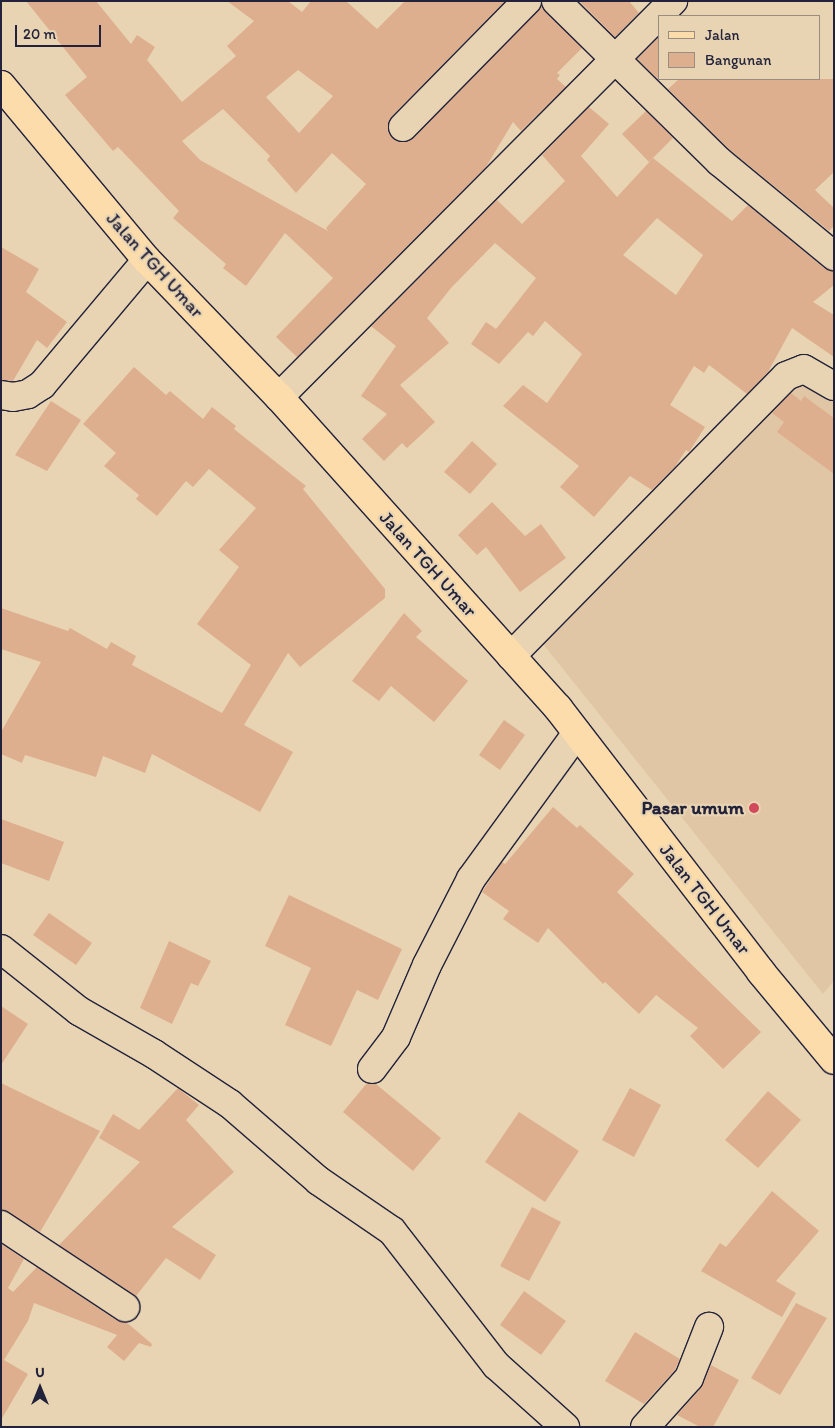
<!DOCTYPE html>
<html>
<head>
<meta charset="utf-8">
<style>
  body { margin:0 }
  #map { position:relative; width:835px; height:1428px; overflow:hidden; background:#e8d4b2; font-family:Itim,sans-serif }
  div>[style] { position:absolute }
  .built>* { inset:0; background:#e1c6a6 }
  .building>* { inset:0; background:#deaf8f }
  .roads { filter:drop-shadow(1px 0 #22223b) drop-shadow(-1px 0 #22223b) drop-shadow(0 1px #22223b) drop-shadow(0 -1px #22223b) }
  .street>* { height:28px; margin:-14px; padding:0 14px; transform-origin:14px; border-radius:14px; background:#e8d4b2 }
  .primary>* { height:28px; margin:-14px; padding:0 14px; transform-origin:14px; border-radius:14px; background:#fddcac }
  .dots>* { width:14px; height:14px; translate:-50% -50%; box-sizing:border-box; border:2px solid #e8d4b2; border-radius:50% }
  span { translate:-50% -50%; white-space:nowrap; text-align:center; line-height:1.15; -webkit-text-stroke:4.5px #e8d4b2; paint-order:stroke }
  .street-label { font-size:19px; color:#22223b }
  .poi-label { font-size:19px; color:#22223b; font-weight:700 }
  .right { translate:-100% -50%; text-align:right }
  .frame { position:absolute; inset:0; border:2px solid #22223b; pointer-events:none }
  .legend { position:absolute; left:658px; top:15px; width:162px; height:65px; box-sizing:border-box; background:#e8d4b2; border:1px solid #998d82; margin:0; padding:6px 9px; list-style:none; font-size:15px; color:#22223b }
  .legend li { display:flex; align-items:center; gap:10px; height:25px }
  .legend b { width:25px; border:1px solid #998d82 }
  .north { position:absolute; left:15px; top:1363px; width:50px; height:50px; -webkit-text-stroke:4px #e8d4b2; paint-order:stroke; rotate:0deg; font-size:14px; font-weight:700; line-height:20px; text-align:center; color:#22223b }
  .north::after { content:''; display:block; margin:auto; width:18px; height:22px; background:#22223b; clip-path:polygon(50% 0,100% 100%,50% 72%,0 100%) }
  .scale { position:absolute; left:15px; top:25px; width:86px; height:22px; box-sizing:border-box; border:2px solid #22223b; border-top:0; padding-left:6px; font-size:15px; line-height:18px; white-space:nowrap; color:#22223b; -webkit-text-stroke:4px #e8d4b2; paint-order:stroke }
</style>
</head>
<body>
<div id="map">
  <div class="built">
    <div style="clip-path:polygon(803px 353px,834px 379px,834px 981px,823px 994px,535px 634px)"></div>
  </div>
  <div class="building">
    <div style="clip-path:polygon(evenodd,26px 1px,96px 1px,131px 44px,137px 35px,155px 47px,147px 60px,182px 102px,236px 56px,227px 46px,254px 21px,227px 1px,288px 1px,302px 12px,311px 1px,346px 1px,377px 29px,405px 1px,505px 1px,392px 116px,388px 132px,400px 142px,414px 138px,541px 6px,582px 48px,557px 73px,560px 75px,557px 79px,566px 87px,521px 131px,513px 122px,486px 167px,297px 357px,276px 337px,333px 278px,285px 233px,246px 286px,223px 268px,226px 264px,173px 218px,179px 211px,118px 147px,113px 151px,65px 95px,87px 77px,26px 1px,298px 70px,333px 96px,299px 133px,266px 97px,298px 70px,26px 1px,223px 109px,270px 156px,267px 160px,296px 193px,332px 153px,366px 184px,326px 228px,328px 231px,200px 160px,182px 141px,223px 109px)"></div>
    <div style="clip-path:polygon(579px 1px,629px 1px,639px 13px,615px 37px)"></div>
    <div style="clip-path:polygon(659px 37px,659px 80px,637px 59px)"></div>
    <div style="clip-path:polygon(679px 79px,834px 79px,834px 172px,815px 190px,834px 208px,834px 226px,829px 231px,730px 150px,668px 89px)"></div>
    <div style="clip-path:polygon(evenodd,589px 107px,609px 124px,581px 156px,617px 197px,653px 158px,732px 221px,748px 205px,824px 268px,834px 271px,834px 285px,813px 302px,834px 315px,834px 357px,792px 328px,768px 372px,747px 394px,709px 365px,704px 373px,694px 366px,670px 405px,705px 427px,689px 452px,686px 450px,675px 467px,652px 490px,630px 476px,594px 517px,560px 487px,579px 466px,503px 406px,523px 385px,547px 403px,582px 354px,545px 321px,533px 336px,528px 332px,499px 364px,471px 344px,486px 322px,496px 329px,536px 278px,495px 243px,451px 288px,427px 318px,449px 343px,400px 385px,435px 422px,407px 448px,402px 443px,384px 461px,362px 439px,387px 414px,361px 396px,396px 346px,371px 326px,497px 200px,522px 224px,565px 181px,542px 155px,589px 107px,657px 218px,703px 255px,676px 295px,623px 255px,657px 218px)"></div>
    <div style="clip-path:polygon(646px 111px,673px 138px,649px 162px,622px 134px)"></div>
    <div style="clip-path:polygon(1px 247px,39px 269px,26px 292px,67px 322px,47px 348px,37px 340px,13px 381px,1px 380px)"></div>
    <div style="clip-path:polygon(134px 367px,166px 395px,170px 391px,203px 419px,212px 407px,236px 426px,234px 429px,306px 486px,303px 489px,385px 589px,385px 598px,300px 667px,288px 653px,244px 725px,293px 752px,260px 812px,152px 754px,145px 773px,103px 756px,96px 777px,25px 755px,22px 763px,1px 754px,1px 732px,41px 662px,1px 649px,1px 608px,68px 631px,70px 628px,107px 649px,111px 642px,136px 656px,132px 665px,222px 713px,251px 665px,197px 624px,239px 567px,219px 550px,256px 508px,209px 469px,193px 487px,186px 481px,157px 516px,136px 499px,139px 495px,104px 466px,116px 453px,83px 424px)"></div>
    <div style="clip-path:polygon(791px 393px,801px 401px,804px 396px,834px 418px,834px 474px,777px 432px,784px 422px,772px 413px)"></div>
    <div style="clip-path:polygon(51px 401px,81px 420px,47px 471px,15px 455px)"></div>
    <div style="clip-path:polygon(472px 441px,497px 464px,470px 494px,444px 472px)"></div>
    <div style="clip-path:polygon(492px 502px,525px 536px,541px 524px,566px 558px,520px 592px,486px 547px,477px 555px,458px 535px)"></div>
    <div style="clip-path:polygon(404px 613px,422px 631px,416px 637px,468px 681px,434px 722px,391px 686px,379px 701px,352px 681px)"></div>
    <div style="clip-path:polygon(504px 720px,525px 735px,500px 770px,479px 755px)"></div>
    <div style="clip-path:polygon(553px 807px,577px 828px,580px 825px,634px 874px,617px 892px,761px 1032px,723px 1069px,690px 1036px,698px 1028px,656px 995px,639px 1014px,605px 982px,603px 984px,548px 928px,538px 943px,503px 919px,509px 911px,482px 892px,502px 862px,505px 864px)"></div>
    <div style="clip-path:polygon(1px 819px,64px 842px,49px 881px,1px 863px)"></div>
    <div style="clip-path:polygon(289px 895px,402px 949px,378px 1000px,357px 990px,331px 1046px,285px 1025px,311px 968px,265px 946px)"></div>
    <div style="clip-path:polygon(49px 913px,92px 943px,76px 965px,33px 935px)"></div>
    <div style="clip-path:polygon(169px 941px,211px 961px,198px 986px,191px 983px,172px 1024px,140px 1008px)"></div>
    <div style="clip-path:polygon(1px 1006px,28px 1024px,1px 1065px)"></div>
    <div style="clip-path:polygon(1px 1083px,100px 1131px,40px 1232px,1px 1209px)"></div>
    <div style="clip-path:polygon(367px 1083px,376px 1084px,441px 1138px,413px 1171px,343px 1112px)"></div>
    <div style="clip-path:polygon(178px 1088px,199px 1105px,186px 1120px,234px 1172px,172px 1227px,216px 1255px,200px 1280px,166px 1258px,136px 1296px,59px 1245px,140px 1162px,99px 1138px,113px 1114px,139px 1130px)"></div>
    <div style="clip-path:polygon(630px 1088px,661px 1105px,634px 1157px,602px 1140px)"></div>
    <div style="clip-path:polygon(768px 1091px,801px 1120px,758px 1168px,725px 1140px)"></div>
    <div style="clip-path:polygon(519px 1112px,579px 1151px,545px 1202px,485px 1162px)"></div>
    <div style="clip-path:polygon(772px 1191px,819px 1231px,776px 1281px,796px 1293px,782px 1317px,701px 1271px,720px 1243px,726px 1247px)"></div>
    <div style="clip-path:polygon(532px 1207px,561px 1222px,529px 1281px,500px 1266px)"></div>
    <div style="clip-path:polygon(1px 1244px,24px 1259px,8px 1288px,13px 1292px,37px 1267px,116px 1320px,126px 1322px,152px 1344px,151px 1347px,139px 1343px,124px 1361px,107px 1347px,117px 1335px,34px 1303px,28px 1321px,4px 1360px,28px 1374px,1px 1420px)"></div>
    <div style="clip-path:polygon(524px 1291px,566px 1321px,541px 1355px,500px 1325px)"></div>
    <div style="clip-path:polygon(796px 1303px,827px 1318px,780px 1395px,751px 1378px)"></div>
    <div style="clip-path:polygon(635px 1332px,680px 1359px,675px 1370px,644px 1404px,605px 1381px)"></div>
    <div style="clip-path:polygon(711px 1365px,739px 1380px,713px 1427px,700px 1427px,677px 1415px,701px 1388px)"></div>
  </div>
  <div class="roads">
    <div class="street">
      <div style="left:556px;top:1px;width:230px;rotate:44.5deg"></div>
      <div style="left:720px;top:162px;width:148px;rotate:39.5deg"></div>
      <div style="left:403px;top:127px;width:177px;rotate:-45.5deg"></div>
      <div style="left:1px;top:395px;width:12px;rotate:9deg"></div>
      <div style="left:13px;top:397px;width:15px;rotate:-11deg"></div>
      <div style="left:28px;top:394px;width:17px;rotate:-33deg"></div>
      <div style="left:42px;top:385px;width:163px;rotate:-50deg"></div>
      <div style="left:279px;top:397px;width:559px;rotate:-45.15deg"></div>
      <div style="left:511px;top:656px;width:392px;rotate:-45.5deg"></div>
      <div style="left:786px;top:376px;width:19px;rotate:-21deg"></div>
      <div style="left:804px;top:369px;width:34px;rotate:30deg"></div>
      <div style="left:1px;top:949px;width:100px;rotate:38.5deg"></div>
      <div style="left:79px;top:1011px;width:86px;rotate:29.8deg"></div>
      <div style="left:154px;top:1054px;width:91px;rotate:33.3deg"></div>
      <div style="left:230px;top:1104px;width:118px;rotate:40.9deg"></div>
      <div style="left:319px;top:1181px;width:88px;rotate:34.4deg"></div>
      <div style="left:392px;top:1231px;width:170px;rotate:52.2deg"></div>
      <div style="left:496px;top:1365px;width:93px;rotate:41.9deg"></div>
      <div style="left:372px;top:1069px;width:40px;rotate:-53deg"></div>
      <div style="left:396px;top:1037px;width:78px;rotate:-66.7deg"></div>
      <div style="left:427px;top:965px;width:97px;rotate:-62.9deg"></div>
      <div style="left:471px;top:879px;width:180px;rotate:-54deg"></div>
      <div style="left:1px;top:1225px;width:149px;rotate:33.5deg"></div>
      <div style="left:645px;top:1427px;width:66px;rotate:-48.1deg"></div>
      <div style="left:689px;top:1378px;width:55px;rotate:-68.6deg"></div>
    </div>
    <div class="primary">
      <div style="left:1px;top:85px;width:228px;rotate:50.2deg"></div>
      <div style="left:147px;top:260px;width:190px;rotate:46.1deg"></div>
      <div style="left:279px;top:397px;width:418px;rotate:48.1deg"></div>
      <div style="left:558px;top:708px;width:333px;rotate:52.4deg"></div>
      <div style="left:761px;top:972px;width:114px;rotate:50.3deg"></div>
    </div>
  </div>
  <div class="dots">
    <div style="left:754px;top:808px;background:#d1495b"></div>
  </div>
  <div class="street-label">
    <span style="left:155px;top:265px;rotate:48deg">Jalan TGH Umar</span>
    <span style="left:428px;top:564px;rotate:48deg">Jalan TGH Umar</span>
    <span style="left:705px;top:899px;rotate:52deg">Jalan TGH Umar</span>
  </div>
  <div class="poi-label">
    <span class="right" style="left:744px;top:808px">Pasar umum</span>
  </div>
  <div class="frame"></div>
  <ul class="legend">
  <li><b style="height:6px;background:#fddcac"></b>Jalan</li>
  <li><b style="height:14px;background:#deaf8f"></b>Bangunan</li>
  </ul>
  <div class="north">U</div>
  <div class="scale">20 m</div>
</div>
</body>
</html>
